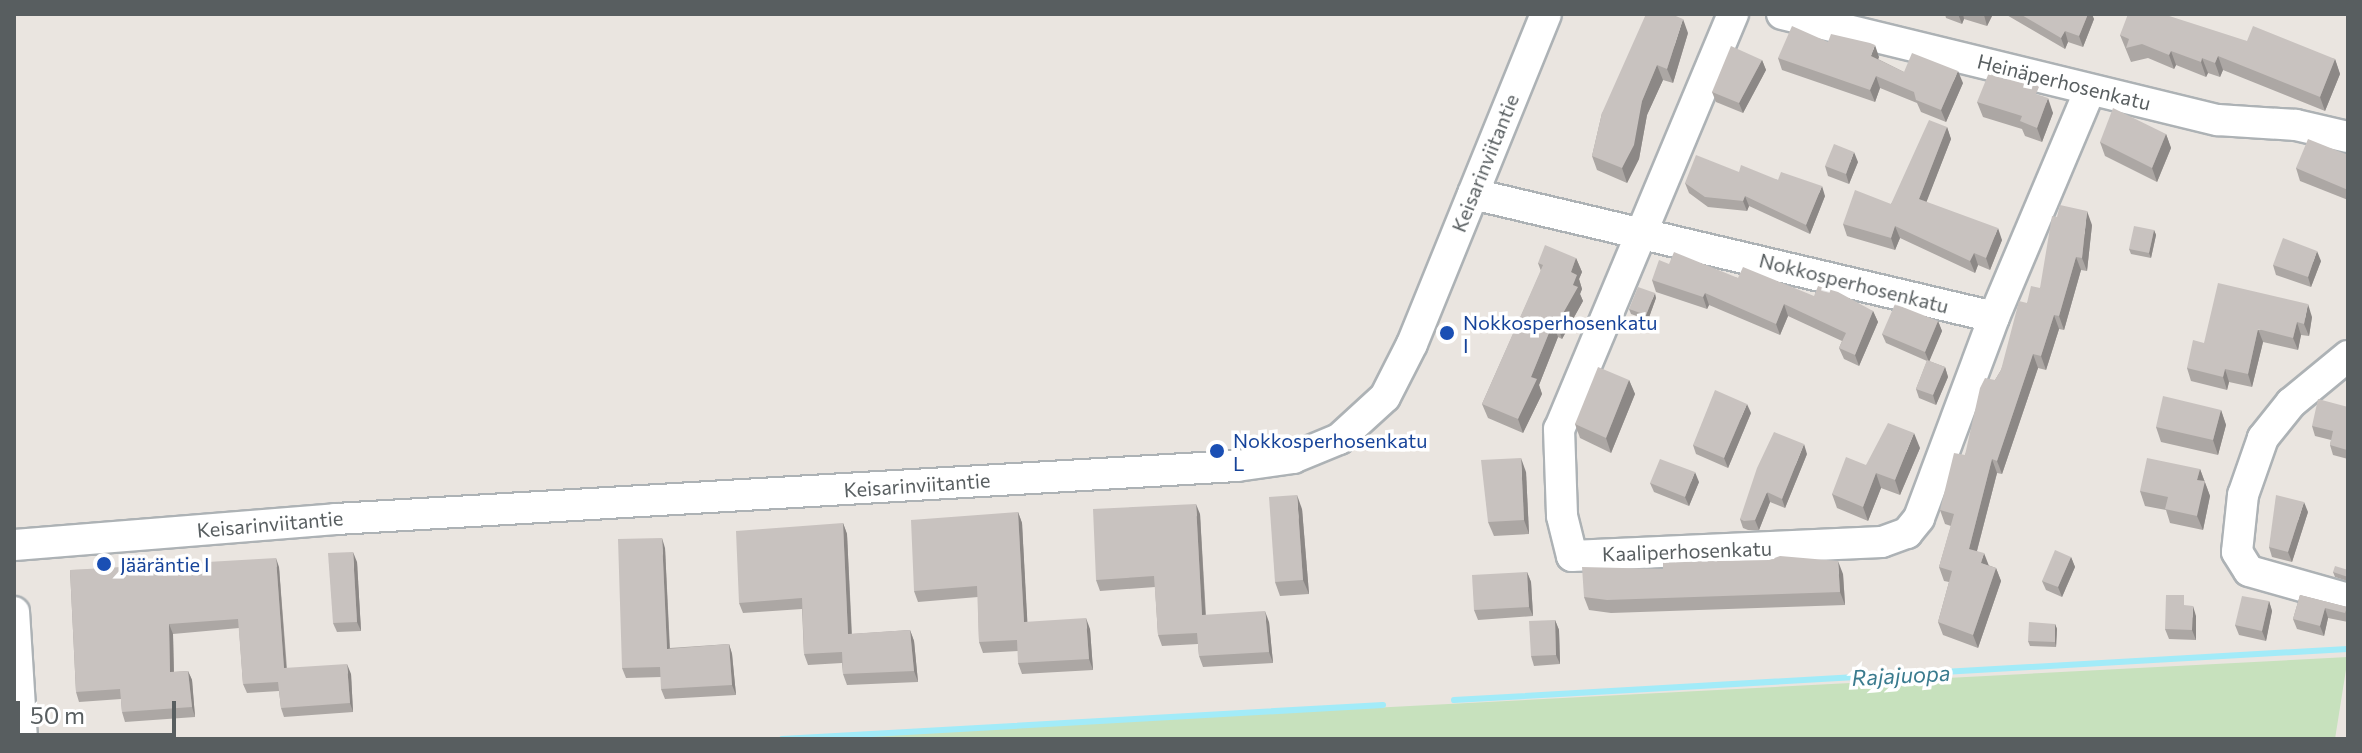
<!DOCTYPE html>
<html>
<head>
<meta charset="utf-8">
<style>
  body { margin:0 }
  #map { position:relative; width:2362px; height:753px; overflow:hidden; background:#eae5e0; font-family:Commissioner,sans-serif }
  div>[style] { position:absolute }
  .green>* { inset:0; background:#c7e1bd }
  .stream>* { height:6px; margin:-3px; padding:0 3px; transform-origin:3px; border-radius:3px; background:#a2ebf8 }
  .roads { filter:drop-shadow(2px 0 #adb2b5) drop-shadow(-2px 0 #adb2b5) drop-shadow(0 2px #adb2b5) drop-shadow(0 -2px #adb2b5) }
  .minor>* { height:30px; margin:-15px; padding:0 15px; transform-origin:15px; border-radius:15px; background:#fff }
  .wall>* { inset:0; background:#aca7a4 }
  .shaded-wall>* { inset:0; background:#8c8886 }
  .building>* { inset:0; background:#c8c2bf }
  .dots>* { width:22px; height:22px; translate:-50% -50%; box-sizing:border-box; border:4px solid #fff; border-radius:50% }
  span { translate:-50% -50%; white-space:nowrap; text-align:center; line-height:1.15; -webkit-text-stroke:7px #fff; paint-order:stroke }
  .street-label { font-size:20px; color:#585e60 }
  .transit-label { font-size:20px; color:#164399 }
  .left { translate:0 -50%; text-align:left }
  .water-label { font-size:22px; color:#3a7b8e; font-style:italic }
  .frame { position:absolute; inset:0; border:16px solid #585e60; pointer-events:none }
  .scale { position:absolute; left:16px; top:701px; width:160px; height:36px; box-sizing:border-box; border:4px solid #585e60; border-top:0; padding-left:10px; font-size:24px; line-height:28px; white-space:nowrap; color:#585e60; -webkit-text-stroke:6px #fff; paint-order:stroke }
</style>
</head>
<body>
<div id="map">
  <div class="green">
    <div style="clip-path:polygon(2348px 657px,2335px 739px,778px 739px)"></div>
  </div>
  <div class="stream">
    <div style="left:1454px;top:700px;width:895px;rotate:-3.27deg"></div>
    <div style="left:782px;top:739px;width:602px;rotate:-3.24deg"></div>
  </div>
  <div class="roads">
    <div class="minor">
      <div style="left:1733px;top:14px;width:450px;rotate:112.7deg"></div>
      <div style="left:1559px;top:429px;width:87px;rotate:88deg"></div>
      <div style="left:1562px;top:516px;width:41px;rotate:76deg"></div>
      <div style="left:1572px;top:556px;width:310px;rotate:-2.6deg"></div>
      <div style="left:1882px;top:542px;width:27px;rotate:-20deg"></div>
      <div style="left:1907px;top:533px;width:19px;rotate:-51deg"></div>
      <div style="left:1919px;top:518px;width:215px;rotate:-69.5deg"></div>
      <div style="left:1782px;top:14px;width:449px;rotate:13.7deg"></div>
      <div style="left:2218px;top:120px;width:78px;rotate:3.7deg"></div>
      <div style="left:2296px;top:125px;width:53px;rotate:13deg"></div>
      <div style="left:1473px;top:194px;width:535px;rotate:13.28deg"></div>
      <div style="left:1994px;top:317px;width:246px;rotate:-67.1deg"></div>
      <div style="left:2348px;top:356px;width:74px;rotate:140.5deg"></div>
      <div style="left:2291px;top:403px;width:45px;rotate:128.7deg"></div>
      <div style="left:2263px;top:438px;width:60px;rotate:109.3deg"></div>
      <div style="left:2243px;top:495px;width:57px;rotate:96deg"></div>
      <div style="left:2237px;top:552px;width:22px;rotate:58deg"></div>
      <div style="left:2249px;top:571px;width:103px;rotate:15.8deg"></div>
      <div style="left:14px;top:545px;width:323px;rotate:-4.6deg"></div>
      <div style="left:336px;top:519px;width:903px;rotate:-3.37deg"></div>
      <div style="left:1237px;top:466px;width:57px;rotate:-8.1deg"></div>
      <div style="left:1293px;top:458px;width:50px;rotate:-22.4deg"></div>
      <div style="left:1339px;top:439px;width:62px;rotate:-42.4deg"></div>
      <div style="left:1385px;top:397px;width:59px;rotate:-63deg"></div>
      <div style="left:1412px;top:344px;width:356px;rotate:-67.9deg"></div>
      <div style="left:14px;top:612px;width:127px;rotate:86.4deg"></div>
    </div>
  </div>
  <div class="wall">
    <div style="clip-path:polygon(1945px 14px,1993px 14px,1987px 26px,1964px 19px,1962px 24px,1946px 18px)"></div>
    <div style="clip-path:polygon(2005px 14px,2088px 14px,2094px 19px,2083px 47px,2068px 42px,2065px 49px)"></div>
    <div style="clip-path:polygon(1688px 33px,1673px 83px,1663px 80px,1647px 115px,1639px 159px,1627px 183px,1597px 170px,1592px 156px,1602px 113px)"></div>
    <div style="clip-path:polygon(2120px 35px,2247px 41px,2335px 59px,2340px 74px,2325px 111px,2223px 70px,2220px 77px,2208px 73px,2206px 77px,2176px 65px,2174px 69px,2148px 58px,2131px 62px)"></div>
    <div style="clip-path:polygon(1828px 42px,1879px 57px,1878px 59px,1904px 72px,1963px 83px,1946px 122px,1921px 112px,1917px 103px,1880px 88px,1875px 102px,1782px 70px,1778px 58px)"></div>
    <div style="clip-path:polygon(1762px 60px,1766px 70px,1743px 113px,1716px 102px,1712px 92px)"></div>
    <div style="clip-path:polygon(2042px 96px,2053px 113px,2042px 142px,2025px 136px,2022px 129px,1983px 117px,1977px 102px)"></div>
    <div style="clip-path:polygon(1947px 127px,1951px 139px,1926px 202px,2002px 240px,1990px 270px,1978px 265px,1975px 273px,1900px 238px,1895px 250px,1847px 236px,1843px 224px,1891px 204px)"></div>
    <div style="clip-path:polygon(2166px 134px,2171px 148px,2157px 182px,2105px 156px,2100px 142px)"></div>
    <div style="clip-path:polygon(2348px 155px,2348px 200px,2300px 181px,2296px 168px)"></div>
    <div style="clip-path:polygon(1858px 162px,1849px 184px,1828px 176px,1825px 166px)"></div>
    <div style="clip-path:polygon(1739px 172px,1778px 180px,1825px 196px,1810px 234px,1749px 206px,1747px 211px,1708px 207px,1689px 193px,1685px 183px)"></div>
    <div style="clip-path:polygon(2092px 225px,2087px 271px,2081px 270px,2064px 330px,2059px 329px,2046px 370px,2038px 368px,2002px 474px,1997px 473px,1977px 551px,1988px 565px,1996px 568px,2001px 581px,1978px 648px,1943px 635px,1938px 622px,1949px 582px,1944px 581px,1939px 567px,1951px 526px,1945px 524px,1940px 510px,1965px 455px,1995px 380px,2001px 370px,2027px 303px,2040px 288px)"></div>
    <div style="clip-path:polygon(2154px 230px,2156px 235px,2151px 258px,2131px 254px,2129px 249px)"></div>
    <div style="clip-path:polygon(1576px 258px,1582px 272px,1579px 279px,1582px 289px,1580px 294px,1583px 301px,1562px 339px,1558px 337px,1539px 385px,1542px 394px,1523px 433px,1488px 418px,1482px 404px,1541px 271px,1538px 263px)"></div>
    <div style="clip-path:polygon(2321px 261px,2311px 287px,2276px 275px,2273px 265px)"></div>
    <div style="clip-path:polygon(1669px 264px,1738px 278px,1873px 311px,1878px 322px,1859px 366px,1844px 359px,1839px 348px,1842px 341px,1788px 316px,1780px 335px,1709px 305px,1707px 309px,1656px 292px,1652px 280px)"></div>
    <div style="clip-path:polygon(1656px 298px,1648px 320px,1631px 314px,1629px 309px)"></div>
    <div style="clip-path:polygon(2312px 317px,2309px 336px,2301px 335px,2298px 350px,2263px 342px,2252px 387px,2229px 382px,2227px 390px,2191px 381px,2187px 368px,2204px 343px)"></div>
    <div style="clip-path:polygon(1938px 321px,1942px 331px,1929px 361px,1945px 367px,1948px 377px,1936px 405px,1919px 398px,1916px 389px,1927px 361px,1886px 343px,1882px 334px)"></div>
    <div style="clip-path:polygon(1629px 380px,1635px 394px,1611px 453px,1580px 438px,1575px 424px)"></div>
    <div style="clip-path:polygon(2348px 407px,2348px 459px,2333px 455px,2330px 445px,2331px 440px,2315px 436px,2312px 426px)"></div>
    <div style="clip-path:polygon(2221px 410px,2226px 425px,2218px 455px,2161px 442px,2156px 427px)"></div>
    <div style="clip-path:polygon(1751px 413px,1728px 468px,1696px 454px,1693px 445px)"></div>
    <div style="clip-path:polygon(1920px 448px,1900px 495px,1881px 488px,1868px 521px,1837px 508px,1832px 494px,1866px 465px)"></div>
    <div style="clip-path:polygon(1807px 454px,1785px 508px,1770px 502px,1759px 530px,1748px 530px,1743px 528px,1740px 519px)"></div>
    <div style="clip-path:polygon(2200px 469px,2210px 496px,2203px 530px,2170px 523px,2166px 510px,2145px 506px,2140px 491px)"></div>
    <div style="clip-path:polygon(1526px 472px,1529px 534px,1494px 536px,1488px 522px)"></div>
    <div style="clip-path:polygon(1699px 482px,1689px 506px,1654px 492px,1650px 483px)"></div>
    <div style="clip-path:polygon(1302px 509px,1309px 594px,1280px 596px,1275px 582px)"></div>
    <div style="clip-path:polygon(1018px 512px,1022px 523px,1027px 622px,1090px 629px,1093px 670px,1022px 674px,1018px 663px,1018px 651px,983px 653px,979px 642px,978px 597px,918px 602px,914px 591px)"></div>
    <div style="clip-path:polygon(2308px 512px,2292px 562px,2272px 557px,2269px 547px)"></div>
    <div style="clip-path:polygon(1200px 514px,1206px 615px,1269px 622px,1273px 663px,1203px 667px,1199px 656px,1198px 644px,1162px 646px,1158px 635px,1155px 587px,1100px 591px,1096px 580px)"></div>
    <div style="clip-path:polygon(843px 523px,847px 534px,852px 634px,910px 630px,914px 641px,918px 682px,847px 685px,843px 674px,842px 663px,808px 665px,804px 654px,802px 609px,743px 613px,739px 603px)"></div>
    <div style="clip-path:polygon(665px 548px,670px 648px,729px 644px,732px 654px,736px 695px,665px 699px,661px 689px,661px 677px,626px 678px,622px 668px)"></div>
    <div style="clip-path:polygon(2071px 557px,2075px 567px,2062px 597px,2046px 590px,2042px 581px)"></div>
    <div style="clip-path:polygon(357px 562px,361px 631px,337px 632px,333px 623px)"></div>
    <div style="clip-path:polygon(279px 567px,287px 668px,351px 674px,353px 712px,284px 717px,281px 708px,279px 691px,247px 693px,243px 684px,239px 628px,173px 634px,174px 672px,188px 671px,192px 680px,195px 717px,125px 722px,122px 712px,121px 699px,79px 702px,76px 692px,70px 570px)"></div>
    <div style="clip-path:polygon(2348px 570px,2348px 581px,2335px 577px,2333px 572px)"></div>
    <div style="clip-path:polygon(1527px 572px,1531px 582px,1533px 616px,1478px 620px,1474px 610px)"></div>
    <div style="clip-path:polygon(1843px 574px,1845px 605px,1611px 613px,1589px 610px,1584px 597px)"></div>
    <div style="clip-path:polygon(2300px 595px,2347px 607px,2348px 610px,2348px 622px,2328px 618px,2324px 636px,2297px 629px,2293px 619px)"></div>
    <div style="clip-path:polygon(2269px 601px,2272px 611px,2266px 641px,2239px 635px,2235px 625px)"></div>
    <div style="clip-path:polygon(2196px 616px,2196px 640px,2169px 639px,2165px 629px)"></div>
    <div style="clip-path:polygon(1555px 620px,1559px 630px,1560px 664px,1534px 666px,1531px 656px)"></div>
    <div style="clip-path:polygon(2055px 624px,2057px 629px,2056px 647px,2030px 646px,2028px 641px)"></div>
  </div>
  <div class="shaded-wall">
    <div style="clip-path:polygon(1958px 14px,1963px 14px,1964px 19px,1962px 24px)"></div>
    <div style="clip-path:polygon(1984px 14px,1993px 14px,1987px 26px,1984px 15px)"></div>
    <div style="clip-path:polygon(2088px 14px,2092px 14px,2094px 19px,2083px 47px,2079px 36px)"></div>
    <div style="clip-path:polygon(1683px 19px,1688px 33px,1673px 83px,1667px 69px)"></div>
    <div style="clip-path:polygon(2065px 31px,2068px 42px,2065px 49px,2061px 38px)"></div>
    <div style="clip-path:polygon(1875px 45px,1879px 57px,1875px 67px,1871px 56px)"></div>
    <div style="clip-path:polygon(2171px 51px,2176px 65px,2174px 69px,2169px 55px)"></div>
    <div style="clip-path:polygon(2218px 56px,2223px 70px,2220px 77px,2215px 63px)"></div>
    <div style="clip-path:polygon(2202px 58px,2208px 73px,2206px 77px,2201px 62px)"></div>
    <div style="clip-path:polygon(2335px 59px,2340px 74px,2325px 111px,2320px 97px)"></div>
    <div style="clip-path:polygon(1762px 60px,1766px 70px,1743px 113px,1739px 103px)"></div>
    <div style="clip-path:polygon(1657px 65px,1663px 80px,1647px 115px,1639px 159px,1627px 183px,1622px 168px,1642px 101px)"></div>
    <div style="clip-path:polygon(1958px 71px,1963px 83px,1946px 122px,1941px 110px)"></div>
    <div style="clip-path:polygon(1876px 76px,1880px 88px,1875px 102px,1870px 90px)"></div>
    <div style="clip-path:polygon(2048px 98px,2053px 113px,2042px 142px,2037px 128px)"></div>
    <div style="clip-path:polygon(1947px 127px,1951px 139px,1923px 211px,1919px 199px)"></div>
    <div style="clip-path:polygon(2166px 134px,2171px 148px,2157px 182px,2152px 168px)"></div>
    <div style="clip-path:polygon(1854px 152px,1858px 162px,1849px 184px,1846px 174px)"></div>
    <div style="clip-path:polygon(1822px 186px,1825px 196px,1810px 234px,1806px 225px)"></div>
    <div style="clip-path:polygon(1745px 196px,1749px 206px,1747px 211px,1743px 201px)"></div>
    <div style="clip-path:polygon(2087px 211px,2092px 225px,2087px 271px,2082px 258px)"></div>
    <div style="clip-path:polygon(1895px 226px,1900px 238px,1895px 250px,1891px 238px)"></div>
    <div style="clip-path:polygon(1998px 228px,2002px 240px,1990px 270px,1986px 258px)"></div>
    <div style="clip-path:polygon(2154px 230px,2156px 235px,2151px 258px,2149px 253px)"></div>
    <div style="clip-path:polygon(2317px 251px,2321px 261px,2311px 287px,2308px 277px)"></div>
    <div style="clip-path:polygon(1974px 253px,1978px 265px,1975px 273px,1970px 261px)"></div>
    <div style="clip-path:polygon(2076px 257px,2081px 270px,2064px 330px,2059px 316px)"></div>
    <div style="clip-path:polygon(1576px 258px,1582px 272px,1579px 279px,1582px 289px,1580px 294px,1583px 301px,1562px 339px,1557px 324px,1573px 285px,1571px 272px)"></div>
    <div style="clip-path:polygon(1655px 293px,1656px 298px,1648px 320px,1646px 315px)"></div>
    <div style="clip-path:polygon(1705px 293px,1709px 305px,1707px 309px,1703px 297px)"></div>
    <div style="clip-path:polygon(1784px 304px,1788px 316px,1780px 335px,1776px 324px)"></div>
    <div style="clip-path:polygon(2308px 304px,2312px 317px,2309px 336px,2304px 324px)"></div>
    <div style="clip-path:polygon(1873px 311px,1878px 322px,1859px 366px,1855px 355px)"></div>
    <div style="clip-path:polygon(2054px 315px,2059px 329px,2046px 370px,2041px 356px)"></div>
    <div style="clip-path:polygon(1938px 321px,1942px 331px,1929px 362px,1925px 352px)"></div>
    <div style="clip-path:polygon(2297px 322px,2301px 335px,2298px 350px,2293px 338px)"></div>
    <div style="clip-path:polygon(1553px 323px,1558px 337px,1539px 385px,1542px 394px,1523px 433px,1518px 419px,1531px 377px)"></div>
    <div style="clip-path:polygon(2258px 329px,2263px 342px,2252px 387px,2248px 374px)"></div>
    <div style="clip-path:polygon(2033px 354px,2038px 368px,2002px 474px,1997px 461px)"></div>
    <div style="clip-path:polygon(1945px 367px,1948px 377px,1936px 405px,1933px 395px)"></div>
    <div style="clip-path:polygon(2225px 369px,2229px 382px,2227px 390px,2223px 377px)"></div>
    <div style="clip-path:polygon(1629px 380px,1635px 394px,1611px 453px,1606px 438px)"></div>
    <div style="clip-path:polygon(1747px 404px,1751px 413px,1728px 468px,1724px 458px)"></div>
    <div style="clip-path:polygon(2221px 410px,2226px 425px,2218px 455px,2213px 440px)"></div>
    <div style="clip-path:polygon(1914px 433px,1920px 448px,1900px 495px,1895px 480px)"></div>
    <div style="clip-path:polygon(1804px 444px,1807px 454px,1785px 508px,1782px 499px)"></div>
    <div style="clip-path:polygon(1521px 458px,1526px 472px,1529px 534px,1524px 520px)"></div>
    <div style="clip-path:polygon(1992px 459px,1997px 473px,1974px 562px,1969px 549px)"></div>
    <div style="clip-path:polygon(2200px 469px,2210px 496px,2203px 530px,2197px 516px,2197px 480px)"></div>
    <div style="clip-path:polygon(1695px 472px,1699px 482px,1689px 506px,1685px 497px)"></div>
    <div style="clip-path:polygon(1876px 473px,1881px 488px,1868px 521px,1863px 507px)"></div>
    <div style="clip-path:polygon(1767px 492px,1770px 502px,1759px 530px,1755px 520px)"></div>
    <div style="clip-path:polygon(1297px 495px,1302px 509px,1309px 594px,1303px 580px)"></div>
    <div style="clip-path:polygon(2304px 502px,2308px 512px,2292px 562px,2288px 552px)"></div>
    <div style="clip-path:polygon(1196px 504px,1200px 514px,1206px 626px,1202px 615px)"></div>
    <div style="clip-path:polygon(1018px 512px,1022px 523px,1028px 633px,1024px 622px)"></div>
    <div style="clip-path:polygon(843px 523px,847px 534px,852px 645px,848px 634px)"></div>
    <div style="clip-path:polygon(662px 538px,665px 548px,670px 658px,667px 649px)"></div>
    <div style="clip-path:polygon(353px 552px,357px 562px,361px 631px,357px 622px)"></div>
    <div style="clip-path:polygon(1984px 553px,1989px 566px,1981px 563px)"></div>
    <div style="clip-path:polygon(2071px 557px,2075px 567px,2062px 597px,2058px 587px)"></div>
    <div style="clip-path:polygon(276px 558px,279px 567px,287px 678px,284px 668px)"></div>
    <div style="clip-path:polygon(1838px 561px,1843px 574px,1845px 605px,1840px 592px)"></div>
    <div style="clip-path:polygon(1996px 568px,2001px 581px,1978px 648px,1973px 635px)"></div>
    <div style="clip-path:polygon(1527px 572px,1531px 582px,1533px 616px,1529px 607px)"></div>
    <div style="clip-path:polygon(2269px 601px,2272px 611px,2266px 641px,2262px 631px)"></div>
    <div style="clip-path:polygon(2193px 606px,2196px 616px,2196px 640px,2192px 630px)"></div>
    <div style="clip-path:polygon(2325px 608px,2328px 618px,2324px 636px,2320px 626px)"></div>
    <div style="clip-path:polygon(1265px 611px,1269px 622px,1273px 663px,1269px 652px)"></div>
    <div style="clip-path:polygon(1086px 618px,1090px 629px,1093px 670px,1089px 659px)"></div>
    <div style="clip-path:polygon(1555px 620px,1559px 630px,1560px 664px,1556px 655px)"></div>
    <div style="clip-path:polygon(169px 624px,173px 634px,174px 681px,170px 672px)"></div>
    <div style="clip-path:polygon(2055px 624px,2057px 629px,2056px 647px,2055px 642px)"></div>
    <div style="clip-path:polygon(910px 630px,914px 641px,918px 682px,914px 671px)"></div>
    <div style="clip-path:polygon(729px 644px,732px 654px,736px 695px,732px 685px)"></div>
    <div style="clip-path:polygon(347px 664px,351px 674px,353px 712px,350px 703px)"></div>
    <div style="clip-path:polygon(188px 671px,192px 680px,195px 717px,192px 707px)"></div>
  </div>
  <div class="building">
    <div style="clip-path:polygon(1646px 14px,1671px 14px,1683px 19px,1667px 69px,1657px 65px,1642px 101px,1634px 145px,1622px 168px,1592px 156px,1602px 113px)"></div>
    <div style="clip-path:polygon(2020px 14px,2088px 14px,2079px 36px,2065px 31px,2061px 38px)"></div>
    <div style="clip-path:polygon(2128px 14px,2163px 14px,2247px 41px,2253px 26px,2335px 59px,2320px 97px,2218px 56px,2215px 63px,2202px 58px,2201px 62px,2171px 51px,2169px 55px,2142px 44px,2126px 48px,2129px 39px,2120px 35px)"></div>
    <div style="clip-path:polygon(1792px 26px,1828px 42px,1831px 34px,1870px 43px,1875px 45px,1871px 56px,1904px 72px,1912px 53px,1958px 71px,1941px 110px,1916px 100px,1914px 92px,1876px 76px,1870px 90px,1778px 58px)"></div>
    <div style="clip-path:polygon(1731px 46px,1762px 60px,1739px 103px,1712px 92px)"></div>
    <div style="clip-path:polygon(1990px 70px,2031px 80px,2039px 87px,2036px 94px,2048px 98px,2037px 128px,2020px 121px,2022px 116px,1977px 102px)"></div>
    <div style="clip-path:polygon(2113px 108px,2166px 134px,2152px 168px,2100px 142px)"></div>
    <div style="clip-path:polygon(1929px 120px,1947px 127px,1919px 199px,1998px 228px,1986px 258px,1974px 253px,1970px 261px,1895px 226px,1891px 238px,1843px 224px,1855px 190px,1891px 204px)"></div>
    <div style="clip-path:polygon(2308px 139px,2348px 155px,2348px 190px,2296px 168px)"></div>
    <div style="clip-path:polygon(1834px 144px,1854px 152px,1846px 174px,1825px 166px)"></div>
    <div style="clip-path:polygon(1696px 155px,1739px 172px,1741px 165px,1778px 180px,1781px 172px,1822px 186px,1806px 225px,1745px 196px,1743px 201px,1705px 197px,1685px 183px)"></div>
    <div style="clip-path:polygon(2060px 205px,2087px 211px,2082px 258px,2076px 257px,2059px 316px,2054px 315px,2041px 356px,2033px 354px,1997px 461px,1992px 459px,1969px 549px,1984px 553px,1981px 563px,1996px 568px,1973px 635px,1938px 622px,1952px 571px,1939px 567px,1954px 514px,1940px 510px,1954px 453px,1965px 455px,1980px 388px,1985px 378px,1995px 380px,2001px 370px,2019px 301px,2027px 303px,2031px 286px,2040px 288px,2052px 216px,2057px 217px)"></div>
    <div style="clip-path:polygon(2134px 226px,2154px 230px,2149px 253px,2129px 249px)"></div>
    <div style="clip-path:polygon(2283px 238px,2317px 251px,2308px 277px,2273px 265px)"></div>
    <div style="clip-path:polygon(1545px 245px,1576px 258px,1571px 272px,1577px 275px,1573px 285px,1578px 287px,1557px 324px,1553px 323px,1531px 377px,1537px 379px,1518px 419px,1482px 404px,1543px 265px,1538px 263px)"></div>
    <div style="clip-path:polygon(1674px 252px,1738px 278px,1743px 267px,1814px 296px,1818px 286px,1838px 292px,1873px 311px,1855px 355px,1839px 348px,1846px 333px,1784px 304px,1776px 324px,1705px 293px,1703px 297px,1652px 280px,1659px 260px,1669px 264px)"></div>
    <div style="clip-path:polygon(2218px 283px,2308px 304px,2304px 324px,2297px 322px,2293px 338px,2258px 329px,2248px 374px,2225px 369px,2223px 377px,2187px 368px,2193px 340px,2204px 343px)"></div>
    <div style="clip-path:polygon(1638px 287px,1655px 293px,1646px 315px,1629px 309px)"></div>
    <div style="clip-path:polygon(1895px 304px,1938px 321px,1925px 352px,1882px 334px)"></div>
    <div style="clip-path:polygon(1927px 360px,1945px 367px,1933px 395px,1916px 389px)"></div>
    <div style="clip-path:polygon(1598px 367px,1629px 380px,1606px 438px,1575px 424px)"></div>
    <div style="clip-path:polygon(1715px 390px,1747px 404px,1724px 458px,1693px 445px)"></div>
    <div style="clip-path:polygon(2163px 396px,2221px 410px,2213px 440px,2156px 427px)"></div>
    <div style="clip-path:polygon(2318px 399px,2348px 407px,2347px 450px,2330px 445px,2333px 431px,2312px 426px)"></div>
    <div style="clip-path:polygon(1888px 423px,1914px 433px,1895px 480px,1876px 473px,1863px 507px,1832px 494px,1846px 457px,1866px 465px)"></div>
    <div style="clip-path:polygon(1774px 432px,1804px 444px,1782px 499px,1767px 492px,1755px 520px,1744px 521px,1740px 519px,1757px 468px)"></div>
    <div style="clip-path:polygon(1521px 458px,1524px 520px,1488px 522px,1481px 460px)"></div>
    <div style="clip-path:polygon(2147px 458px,2200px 469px,2197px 480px,2205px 481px,2197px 516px,2165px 509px,2168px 497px,2140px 491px)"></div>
    <div style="clip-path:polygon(1660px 459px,1695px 472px,1685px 497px,1650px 483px)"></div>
    <div style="clip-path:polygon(1297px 495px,1303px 580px,1275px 582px,1269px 497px)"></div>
    <div style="clip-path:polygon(2276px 495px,2304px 502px,2288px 552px,2269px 547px)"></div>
    <div style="clip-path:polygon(1196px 504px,1202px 615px,1265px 611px,1269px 652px,1199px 656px,1197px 633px,1158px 635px,1154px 576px,1096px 580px,1093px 509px)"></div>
    <div style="clip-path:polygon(1018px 512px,1024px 622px,1086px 618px,1089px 659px,1018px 663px,1017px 640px,979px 642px,977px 586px,914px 591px,911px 520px)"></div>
    <div style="clip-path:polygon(843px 523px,848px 634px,910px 630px,914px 671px,843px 674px,842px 652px,804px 654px,802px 598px,739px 603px,736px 531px)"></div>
    <div style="clip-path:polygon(662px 538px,667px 649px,729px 644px,732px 685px,661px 689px,660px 667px,622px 668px,618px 539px)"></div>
    <div style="clip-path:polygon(2055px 550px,2071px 557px,2058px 587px,2042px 581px)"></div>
    <div style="clip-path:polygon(353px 552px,357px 622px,333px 623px,328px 553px)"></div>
    <div style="clip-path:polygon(1780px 556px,1838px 561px,1840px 592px,1607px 600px,1584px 597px,1582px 567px,1663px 569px,1663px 562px,1769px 560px)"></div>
    <div style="clip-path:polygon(276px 558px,284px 668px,347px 664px,350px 703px,281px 708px,278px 682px,243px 684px,238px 619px,169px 624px,170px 672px,188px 671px,192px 707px,122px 712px,120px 689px,76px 692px,70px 570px)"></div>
    <div style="clip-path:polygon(2335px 566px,2348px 570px,2348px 577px,2333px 572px)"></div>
    <div style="clip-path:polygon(1527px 572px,1529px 607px,1474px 610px,1472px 575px)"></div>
    <div style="clip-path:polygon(2166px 595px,2184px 595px,2184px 605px,2193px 606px,2192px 630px,2165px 629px)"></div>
    <div style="clip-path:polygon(2300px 595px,2347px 607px,2345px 613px,2325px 608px,2320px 626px,2293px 619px)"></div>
    <div style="clip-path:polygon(2242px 596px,2269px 601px,2262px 631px,2235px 625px)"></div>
    <div style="clip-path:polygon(1555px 620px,1556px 655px,1531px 656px,1529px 621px)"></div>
    <div style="clip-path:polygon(2029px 622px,2055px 624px,2055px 642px,2028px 641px)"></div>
  </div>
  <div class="dots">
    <div style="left:1447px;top:333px;background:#1a4fb4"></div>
    <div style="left:1217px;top:451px;background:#1a4fb4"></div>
    <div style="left:104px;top:564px;background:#1a4fb4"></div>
  </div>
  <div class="street-label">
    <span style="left:2064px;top:82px;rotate:14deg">Heinäperhosenkatu</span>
    <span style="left:1485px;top:163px;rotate:-68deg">Keisarinviitantie</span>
    <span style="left:1854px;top:283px;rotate:14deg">Nokkosperhosenkatu</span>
    <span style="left:917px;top:485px;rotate:-4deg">Keisarinviitantie</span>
    <span style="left:270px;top:524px;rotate:-5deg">Keisarinviitantie</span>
    <span style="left:1687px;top:551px;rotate:-2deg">Kaaliperhosenkatu</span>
  </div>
  <div class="transit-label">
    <span class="left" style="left:1463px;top:334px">Nokkosperhosenkatu<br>I</span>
    <span class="left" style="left:1233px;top:452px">Nokkosperhosenkatu<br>L</span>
    <span class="left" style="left:120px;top:564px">Jääräntie I</span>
  </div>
  <div class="water-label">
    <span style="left:1901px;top:675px;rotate:-3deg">Rajajuopa</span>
  </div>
  <div class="frame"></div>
  <div class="scale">50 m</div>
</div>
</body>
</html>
